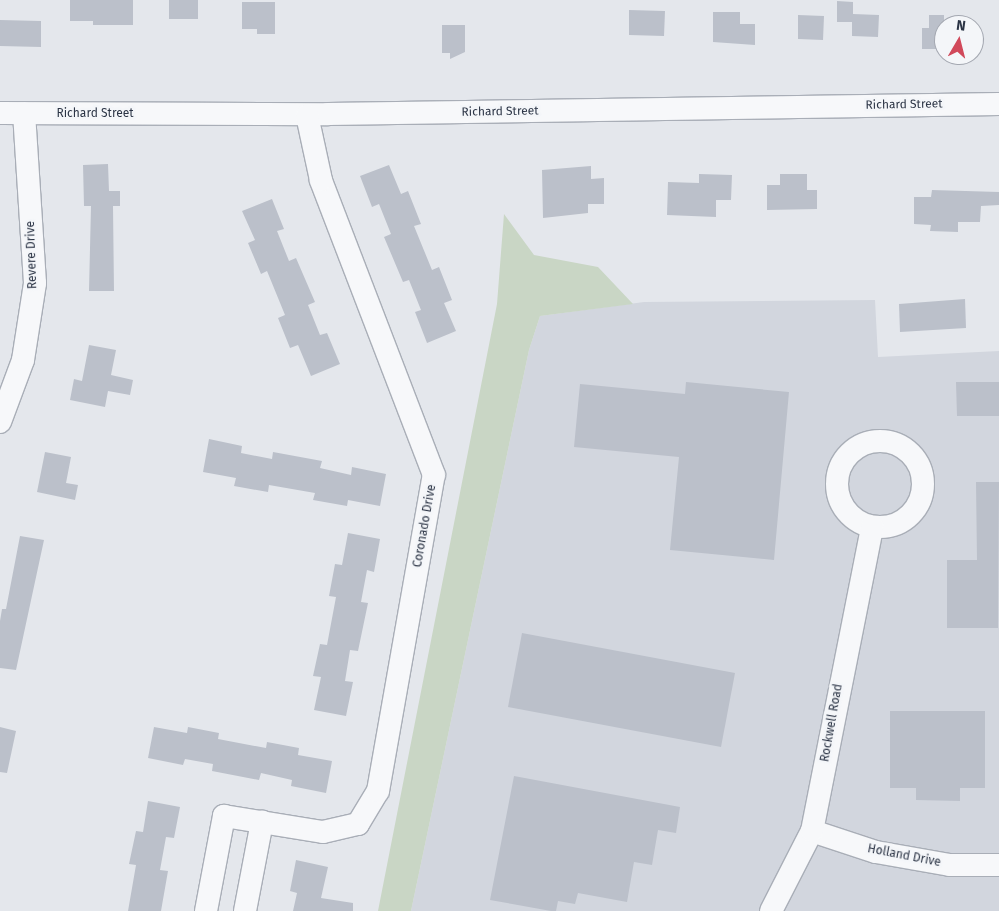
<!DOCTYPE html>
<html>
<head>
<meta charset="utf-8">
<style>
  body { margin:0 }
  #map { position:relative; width:999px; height:911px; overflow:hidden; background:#e4e7ec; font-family:"Fira Sans",sans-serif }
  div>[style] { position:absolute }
  .built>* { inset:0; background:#d2d6de }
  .green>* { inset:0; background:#c9d6c5 }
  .building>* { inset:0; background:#bbc0ca }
  .roads { filter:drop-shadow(1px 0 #a9aeb7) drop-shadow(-1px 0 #a9aeb7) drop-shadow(0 1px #a9aeb7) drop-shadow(0 -1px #a9aeb7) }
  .minor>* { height:22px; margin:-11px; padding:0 11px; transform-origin:11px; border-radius:11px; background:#f7f8fa }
  .minor>.ring { margin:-11px; padding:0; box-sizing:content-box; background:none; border:22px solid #f7f8fa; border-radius:50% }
  span { translate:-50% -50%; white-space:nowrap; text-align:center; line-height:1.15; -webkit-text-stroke:5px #f4f6f9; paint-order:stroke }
  .street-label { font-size:12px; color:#2b3445 }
  .north { position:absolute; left:934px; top:15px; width:50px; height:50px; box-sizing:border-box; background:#f4f6f9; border:1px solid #a4a8b1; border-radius:50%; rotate:8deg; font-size:14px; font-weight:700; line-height:20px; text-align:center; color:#2b3445 }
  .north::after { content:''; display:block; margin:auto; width:18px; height:22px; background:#d1495b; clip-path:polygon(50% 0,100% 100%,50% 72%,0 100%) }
</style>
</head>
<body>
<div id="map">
  <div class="built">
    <div style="clip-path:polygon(875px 300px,878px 357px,999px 351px,999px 911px,411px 911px,529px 350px,540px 316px,644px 302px)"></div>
  </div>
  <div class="green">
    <div style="clip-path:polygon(504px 214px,534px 255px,598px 267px,633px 304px,540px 316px,529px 350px,411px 911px,378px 911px,497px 304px)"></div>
  </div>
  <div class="building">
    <div style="clip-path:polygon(70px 0,133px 0,133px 25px,93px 25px,93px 21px,70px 21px)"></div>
    <div style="clip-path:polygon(169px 0,198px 0,198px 19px,169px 19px)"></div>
    <div style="clip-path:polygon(837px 1px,853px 2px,853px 14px,879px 15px,878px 37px,852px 36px,852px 22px,837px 22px)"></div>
    <div style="clip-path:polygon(242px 2px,275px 2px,275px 34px,257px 34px,257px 29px,242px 29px)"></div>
    <div style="clip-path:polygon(629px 10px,665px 11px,664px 36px,629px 35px)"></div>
    <div style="clip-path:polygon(713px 12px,740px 12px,740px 24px,755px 24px,755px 45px,713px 42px)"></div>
    <div style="clip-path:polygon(798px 15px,824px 16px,823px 40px,798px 39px)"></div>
    <div style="clip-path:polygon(929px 15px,944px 15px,944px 49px,922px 49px,922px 28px,929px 28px)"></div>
    <div style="clip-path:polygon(0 20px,41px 21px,41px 47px,0 46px)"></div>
    <div style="clip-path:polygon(442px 25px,465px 25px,465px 52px,450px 59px,450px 53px,442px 53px)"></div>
    <div style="clip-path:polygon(108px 164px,109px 191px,120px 191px,120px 206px,113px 206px,114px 291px,89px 291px,91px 206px,84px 206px,83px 165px)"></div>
    <div style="clip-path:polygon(389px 165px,401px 194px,408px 191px,421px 224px,414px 226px,432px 270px,439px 267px,452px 300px,444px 303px,456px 331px,427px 343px,415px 312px,421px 310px,409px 280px,403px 282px,384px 237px,391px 234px,379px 204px,372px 207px,360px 176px)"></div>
    <div style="clip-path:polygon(591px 166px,591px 179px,604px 178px,604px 204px,588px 204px,588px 213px,543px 218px,542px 170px)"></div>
    <div style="clip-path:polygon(699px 174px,732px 175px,731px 200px,716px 200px,716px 217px,667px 215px,668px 182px,699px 183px)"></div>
    <div style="clip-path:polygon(780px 174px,807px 174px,807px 190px,817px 190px,817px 209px,767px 210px,767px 185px,780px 185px)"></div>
    <div style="clip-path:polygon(932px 190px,999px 192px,999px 205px,981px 206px,980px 222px,958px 222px,958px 232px,930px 231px,931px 225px,914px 224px,914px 197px,931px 197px)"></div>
    <div style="clip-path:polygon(272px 199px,284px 229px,277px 231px,289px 261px,296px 258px,315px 302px,308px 305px,320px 335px,327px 333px,340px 364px,311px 376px,298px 345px,290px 348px,278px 318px,285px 315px,267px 271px,261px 274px,248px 243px,255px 240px,242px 211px)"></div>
    <div style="clip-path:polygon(965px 299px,966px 328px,900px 332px,899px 304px)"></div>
    <div style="clip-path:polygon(89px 345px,116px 350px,111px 375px,133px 380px,130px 395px,108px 391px,105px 407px,70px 400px,74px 379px,82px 381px)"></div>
    <div style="clip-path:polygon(686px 382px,789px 392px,774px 560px,670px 550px,679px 457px,574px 447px,580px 384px,685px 394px)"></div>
    <div style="clip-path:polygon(956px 382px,999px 382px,999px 416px,957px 416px)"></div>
    <div style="clip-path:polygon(209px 439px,242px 446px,241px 453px,272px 459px,273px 452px,322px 461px,320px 468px,351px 475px,352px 467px,386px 474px,380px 506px,348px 500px,347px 506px,313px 500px,315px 493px,269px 485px,268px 492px,234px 486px,236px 478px,203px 472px)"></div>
    <div style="clip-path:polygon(45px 452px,71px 457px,66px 483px,78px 485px,75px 500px,37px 492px)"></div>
    <div style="clip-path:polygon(976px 482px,999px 482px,998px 628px,947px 628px,947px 560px,977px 560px)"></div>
    <div style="clip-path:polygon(348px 533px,380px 539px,374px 572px,367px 570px,361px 602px,368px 603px,358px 651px,350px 650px,345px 681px,353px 682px,346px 716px,314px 710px,321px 677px,313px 676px,320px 644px,327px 645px,336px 597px,329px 596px,335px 564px,342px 565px)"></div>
    <div style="clip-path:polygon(20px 536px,44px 540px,16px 670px,0 668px,0 621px,2px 609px,6px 609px)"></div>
    <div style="clip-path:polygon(522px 633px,735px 673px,721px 747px,508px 707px)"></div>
    <div style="clip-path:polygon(890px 711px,985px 711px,985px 788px,960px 788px,960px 801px,916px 800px,916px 788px,890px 788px)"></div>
    <div style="clip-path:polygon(0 727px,16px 731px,7px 773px,0 772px)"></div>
    <div style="clip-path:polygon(154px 727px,187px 733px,188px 727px,219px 733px,218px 739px,266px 748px,267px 742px,299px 748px,298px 755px,332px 761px,326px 793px,291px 786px,292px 780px,261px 773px,259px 780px,212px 771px,213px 764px,185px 759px,183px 765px,148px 758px)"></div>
    <div style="clip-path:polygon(514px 776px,680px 807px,676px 833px,658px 830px,652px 865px,634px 862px,627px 902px,578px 893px,575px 904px,558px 901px,556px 911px,551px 911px,490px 900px)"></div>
    <div style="clip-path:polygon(148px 801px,180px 807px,174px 838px,166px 837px,160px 870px,168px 871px,161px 911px,128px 911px,136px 865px,129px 864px,136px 831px,143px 832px)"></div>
    <div style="clip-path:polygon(296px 860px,328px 867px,321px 898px,353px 903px,353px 911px,293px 911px,297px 893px,290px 891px)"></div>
  </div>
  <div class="roads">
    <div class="minor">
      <div style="left:0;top:113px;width:328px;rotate:0.2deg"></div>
      <div style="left:328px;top:114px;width:671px;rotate:-0.85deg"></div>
      <div style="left:0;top:422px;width:66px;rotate:-69.6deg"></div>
      <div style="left:23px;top:360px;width:78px;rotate:-81.1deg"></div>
      <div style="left:35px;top:283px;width:170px;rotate:-93.7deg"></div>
      <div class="ring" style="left:837px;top:441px;width:64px;height:64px"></div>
      <div style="left:812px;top:831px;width:67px;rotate:18.2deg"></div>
      <div style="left:876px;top:852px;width:75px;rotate:10deg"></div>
      <div style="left:950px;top:865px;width:49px"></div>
      <div style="left:206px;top:911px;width:97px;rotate:-79.3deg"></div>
      <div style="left:224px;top:816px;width:100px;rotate:9.2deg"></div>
      <div style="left:323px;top:832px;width:36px;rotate:-13deg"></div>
      <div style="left:358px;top:824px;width:39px;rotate:-59deg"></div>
      <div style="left:378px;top:791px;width:321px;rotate:-80deg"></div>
      <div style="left:434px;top:475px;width:316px;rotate:-111deg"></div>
      <div style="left:321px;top:180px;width:66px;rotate:-102.2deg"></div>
      <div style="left:245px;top:911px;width:91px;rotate:-79.2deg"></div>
      <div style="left:771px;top:911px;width:90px;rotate:-62.9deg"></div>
      <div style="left:812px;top:831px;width:310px;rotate:-78.8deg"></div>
    </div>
  </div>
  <div class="street-label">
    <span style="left:904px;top:105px;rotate:-1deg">Richard Street</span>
    <span style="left:500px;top:112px;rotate:-1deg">Richard Street</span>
    <span style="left:95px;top:114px">Richard Street</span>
    <span style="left:32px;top:255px;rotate:-92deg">Revere Drive</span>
    <span style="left:425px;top:526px;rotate:-80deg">Coronado Drive</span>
    <span style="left:832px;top:723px;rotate:-80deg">Rockwell Road</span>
    <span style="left:904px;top:856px;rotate:11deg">Holland Drive</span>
  </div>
  <div class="north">N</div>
</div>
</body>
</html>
